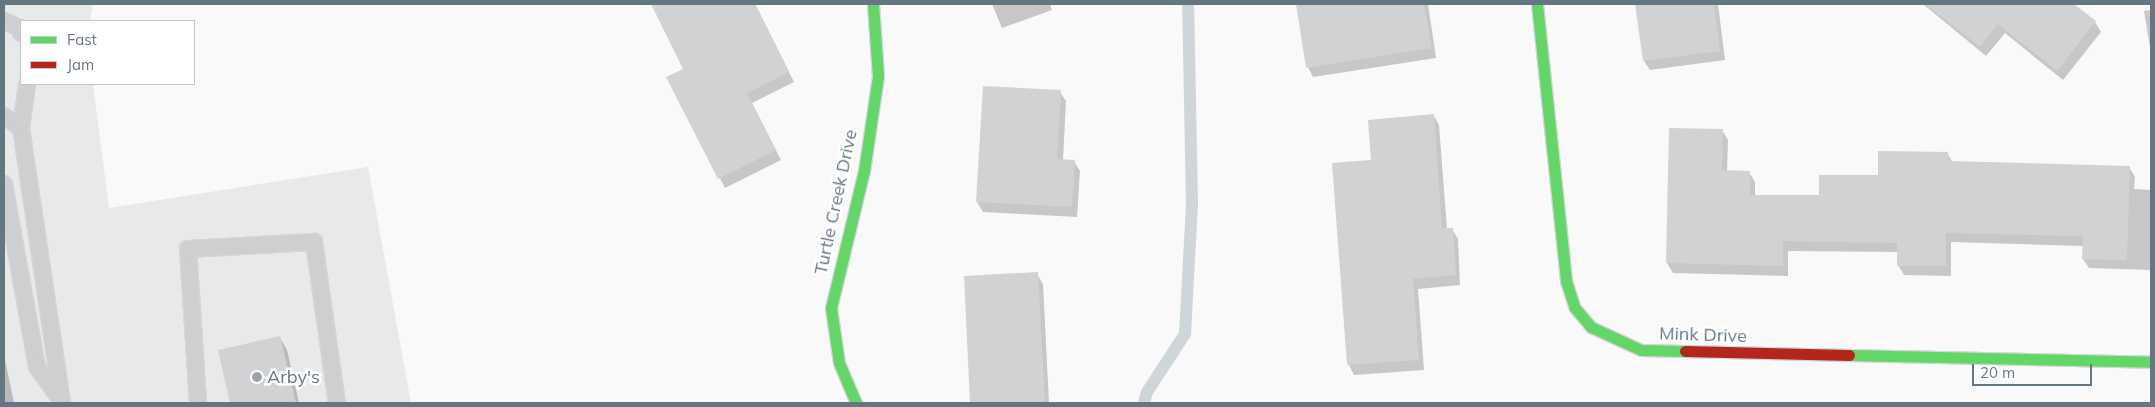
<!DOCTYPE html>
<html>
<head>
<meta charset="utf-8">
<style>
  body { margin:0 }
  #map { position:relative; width:2155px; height:407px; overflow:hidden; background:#f9f9f9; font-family:Mulish,sans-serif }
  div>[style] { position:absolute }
  .built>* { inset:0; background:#e8e9e9 }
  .shadow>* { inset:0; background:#0003 }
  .stream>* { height:12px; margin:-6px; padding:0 6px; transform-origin:6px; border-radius:6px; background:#ced6d9 }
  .building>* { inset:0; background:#d0d2d3 }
  .roads { filter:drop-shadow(1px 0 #d5d6d7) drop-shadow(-1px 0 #d5d6d7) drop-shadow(0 1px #d5d6d7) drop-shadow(0 -1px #d5d6d7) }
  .lane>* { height:16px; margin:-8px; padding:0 8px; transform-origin:8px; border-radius:8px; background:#cecfd0 }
  .fast>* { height:11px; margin:-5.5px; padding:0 5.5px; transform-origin:5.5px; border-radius:5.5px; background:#63d668 }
  .jam>* { height:11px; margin:-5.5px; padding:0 5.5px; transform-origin:5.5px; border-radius:5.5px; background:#b3261e }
  .dots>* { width:14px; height:14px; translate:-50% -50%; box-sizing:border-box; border:2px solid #fff; border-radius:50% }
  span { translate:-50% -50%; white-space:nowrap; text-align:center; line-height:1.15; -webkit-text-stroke:5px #fff; paint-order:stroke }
  .street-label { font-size:18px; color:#657683 }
  .poi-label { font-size:18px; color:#657683 }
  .left { translate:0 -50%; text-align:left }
  .frame { position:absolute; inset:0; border:5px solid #657683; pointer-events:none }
  .legend { position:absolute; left:20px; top:20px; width:175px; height:65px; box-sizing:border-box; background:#fff; border:1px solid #c1c8cd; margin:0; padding:6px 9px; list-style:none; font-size:15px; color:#657683 }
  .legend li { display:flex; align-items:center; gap:10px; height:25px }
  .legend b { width:25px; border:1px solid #c1c8cd }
  .scale { position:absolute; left:1972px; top:364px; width:120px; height:22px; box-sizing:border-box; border:2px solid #657683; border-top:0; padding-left:6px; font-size:15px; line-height:18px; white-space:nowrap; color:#657683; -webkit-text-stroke:4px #fff; paint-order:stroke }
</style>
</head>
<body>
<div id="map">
  <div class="built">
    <div style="clip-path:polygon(4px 4px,93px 4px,90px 21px,21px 21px,21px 84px,93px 84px,109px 208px,368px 167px,411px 403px,4px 403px)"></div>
  </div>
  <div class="shadow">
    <div style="clip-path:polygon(652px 4px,755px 4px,794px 82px,752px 103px,781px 160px,725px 188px,668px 78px,684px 70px)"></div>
    <div style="clip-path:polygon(992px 4px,1050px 4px,1052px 10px,1002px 28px)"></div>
    <div style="clip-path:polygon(1297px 4px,1428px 4px,1436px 58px,1313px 77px,1308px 67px)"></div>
    <div style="clip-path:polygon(1637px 4px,1718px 4px,1725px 60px,1650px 70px,1644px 61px)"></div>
    <div style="clip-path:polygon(1923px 4px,2072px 4px,2095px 22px,2101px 32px,2063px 80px,2005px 33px,1986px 56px)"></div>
    <div style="clip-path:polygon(2151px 10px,2151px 54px,2144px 11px)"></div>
    <div style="clip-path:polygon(1060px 92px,1066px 101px,1063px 160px,1074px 161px,1080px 171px,1077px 217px,983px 212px,977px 202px)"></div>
    <div style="clip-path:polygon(1434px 116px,1439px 125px,1447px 229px,1452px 229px,1458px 239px,1460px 285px,1418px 289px,1424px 370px,1354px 375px,1349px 365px,1334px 164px,1372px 161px)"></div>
    <div style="clip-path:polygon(1670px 130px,1722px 130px,1728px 140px,1727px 172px,1749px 172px,1755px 182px,1755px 196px,1820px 197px,1947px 153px,1953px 163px,2129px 167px,2135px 177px,2134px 189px,2151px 190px,2151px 270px,2089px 268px,2083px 259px,2084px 246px,1951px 242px,1951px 276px,1904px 275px,1898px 265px,1899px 252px,1788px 251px,1788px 276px,1673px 273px,1667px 263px)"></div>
    <div style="clip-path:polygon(1037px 274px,1043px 284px,1049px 403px,971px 403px,965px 278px)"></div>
    <div style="clip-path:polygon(280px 338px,287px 350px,299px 403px,231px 403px,219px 351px)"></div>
    <div style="clip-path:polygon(4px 355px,14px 403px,4px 403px)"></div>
  </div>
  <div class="stream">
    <div style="left:1144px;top:403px;width:11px;rotate:-75deg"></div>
    <div style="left:1147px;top:392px;width:69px;rotate:-56.8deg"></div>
    <div style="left:1185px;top:334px;width:129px;rotate:-86.9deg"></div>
    <div style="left:1192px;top:205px;width:201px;rotate:-91.1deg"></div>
  </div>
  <div class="building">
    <div style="clip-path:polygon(651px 4px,755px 4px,789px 72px,747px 93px,776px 150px,718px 179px,666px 77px,683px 69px)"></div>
    <div style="clip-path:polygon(1296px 4px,1424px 4px,1432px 48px,1306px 68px)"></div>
    <div style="clip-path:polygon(1635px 4px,1714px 4px,1720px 51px,1643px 61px)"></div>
    <div style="clip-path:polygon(1925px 4px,2074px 4px,2096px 21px,2057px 71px,1998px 24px,1980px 47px)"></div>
    <div style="clip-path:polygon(983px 86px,1061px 90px,1057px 159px,1075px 160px,1072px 207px,976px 202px)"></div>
    <div style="clip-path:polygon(1434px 114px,1442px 228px,1453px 228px,1456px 275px,1413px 279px,1419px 360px,1347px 365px,1332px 163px,1371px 160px,1368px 120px)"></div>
    <div style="clip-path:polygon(1669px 128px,1723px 129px,1722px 170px,1750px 171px,1750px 195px,1819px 195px,1819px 175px,1878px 175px,1878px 151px,1948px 152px,1948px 161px,2130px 166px,2127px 260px,2082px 259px,2083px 236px,1946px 233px,1946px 266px,1897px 266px,1897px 243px,1783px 241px,1783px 266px,1666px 263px)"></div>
    <div style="clip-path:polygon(1038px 272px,1045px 403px,970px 403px,964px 276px)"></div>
    <div style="clip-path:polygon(280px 336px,296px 403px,230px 403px,218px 350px)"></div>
  </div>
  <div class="roads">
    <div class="lane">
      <div style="left:4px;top:21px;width:17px;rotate:24deg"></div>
      <div style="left:20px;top:28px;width:5px;rotate:79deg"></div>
      <div style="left:4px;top:116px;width:21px;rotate:35deg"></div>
      <div style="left:21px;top:128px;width:278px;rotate:81.5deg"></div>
      <div style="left:21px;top:128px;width:44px;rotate:-82.2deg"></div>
      <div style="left:4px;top:184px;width:186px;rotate:79.8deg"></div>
      <div style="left:37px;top:367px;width:37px;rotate:54deg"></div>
      <div style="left:198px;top:403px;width:154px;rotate:-93.7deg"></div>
      <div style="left:188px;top:249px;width:126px;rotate:-3.2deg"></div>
      <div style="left:314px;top:242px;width:163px;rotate:81.9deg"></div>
    </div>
    <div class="fast">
      <div style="left:1537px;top:4px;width:279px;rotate:84deg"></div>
      <div style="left:1566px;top:281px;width:28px;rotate:72deg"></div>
      <div style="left:1575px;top:308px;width:25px;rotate:50deg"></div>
      <div style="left:1591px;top:327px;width:55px;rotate:24.7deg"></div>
      <div style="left:1641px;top:350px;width:44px;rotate:1.3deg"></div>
      <div style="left:1849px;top:355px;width:302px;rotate:1.3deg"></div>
      <div style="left:856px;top:403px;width:43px;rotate:-113deg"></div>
      <div style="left:839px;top:363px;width:56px;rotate:-98.3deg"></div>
      <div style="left:831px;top:308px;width:141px;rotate:-76.5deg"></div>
      <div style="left:864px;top:171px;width:96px;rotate:-81.6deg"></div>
      <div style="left:878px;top:76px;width:72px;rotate:-94deg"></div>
    </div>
    <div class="jam">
      <div style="left:1685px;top:351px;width:164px;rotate:1.4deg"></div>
    </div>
  </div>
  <div class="dots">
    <div style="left:257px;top:377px;background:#99a4ac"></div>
  </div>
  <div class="street-label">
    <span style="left:836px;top:202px;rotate:-78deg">Turtle Creek Drive</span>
    <span style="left:1703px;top:335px;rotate:2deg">Mink Drive</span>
  </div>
  <div class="poi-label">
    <span class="left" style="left:267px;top:377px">Arby's</span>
  </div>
  <div class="frame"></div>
  <ul class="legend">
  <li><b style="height:6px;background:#63d668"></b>Fast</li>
  <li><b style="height:6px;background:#b3261e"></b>Jam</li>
  </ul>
  <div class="scale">20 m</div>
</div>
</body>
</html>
